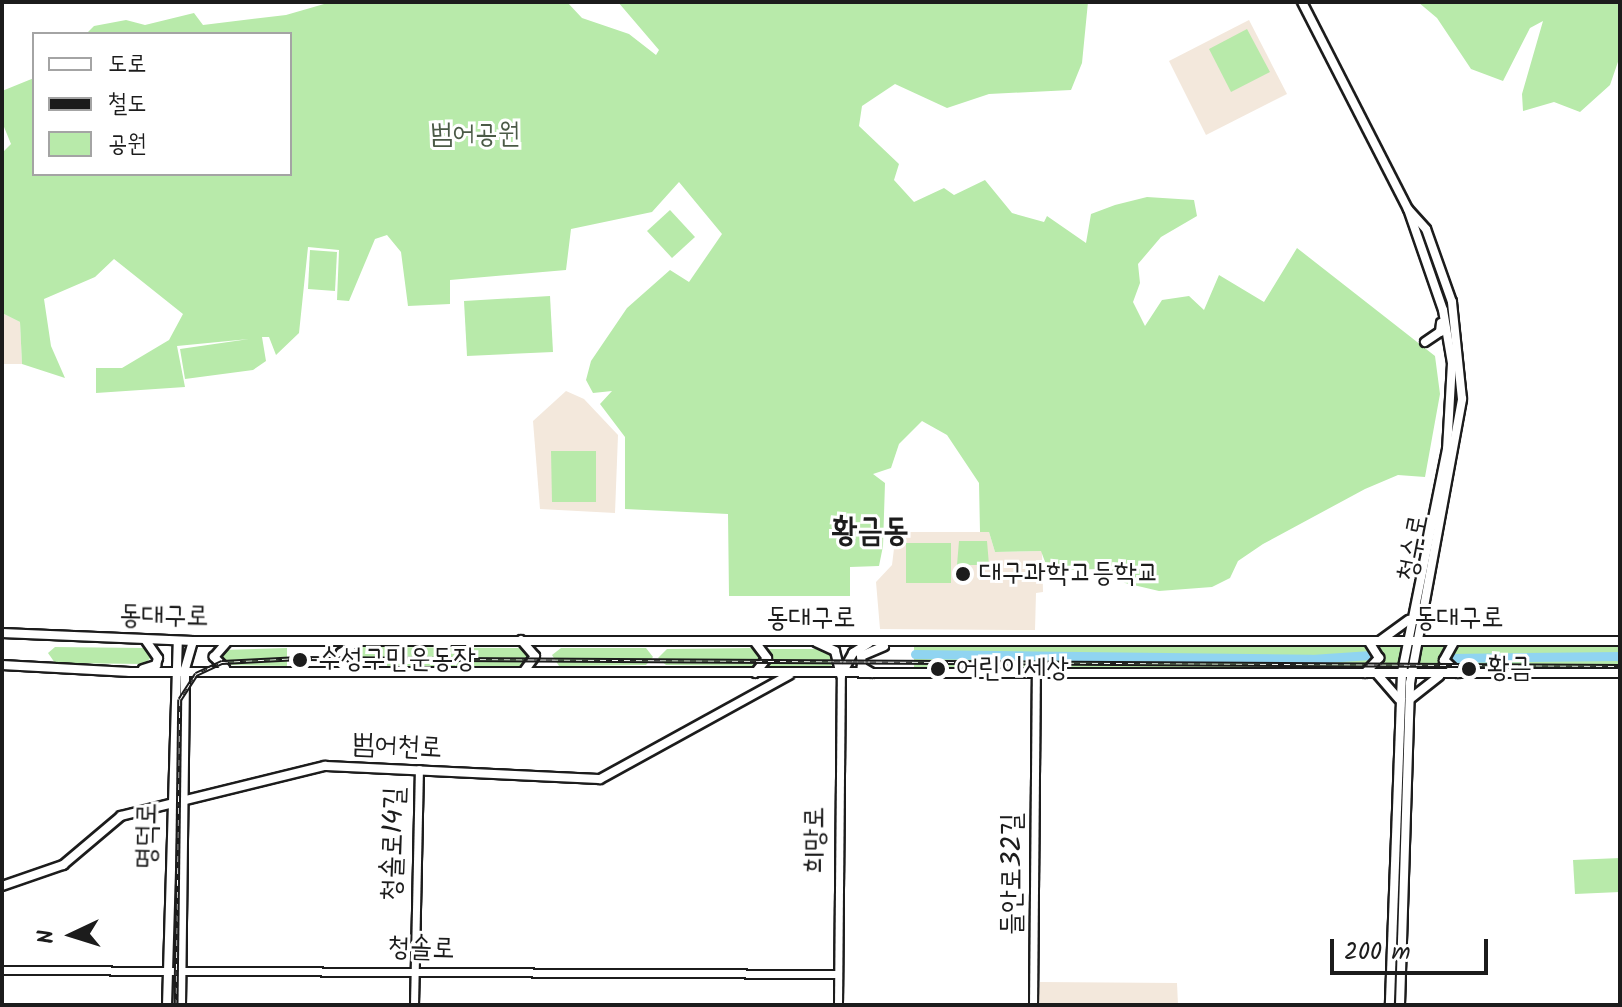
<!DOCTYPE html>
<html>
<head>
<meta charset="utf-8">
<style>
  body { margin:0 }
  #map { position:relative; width:1622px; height:1007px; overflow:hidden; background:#fff; font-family:Kalam,"Poor Story",sans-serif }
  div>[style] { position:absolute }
  .built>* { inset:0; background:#f3e8dc }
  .green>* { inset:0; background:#b8eaaa }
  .river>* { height:9px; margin:-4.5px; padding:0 4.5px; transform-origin:4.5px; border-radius:4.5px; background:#90d4f1 }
  .roads { filter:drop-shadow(2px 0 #1c1c1c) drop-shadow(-2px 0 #1c1c1c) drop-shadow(0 2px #1c1c1c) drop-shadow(0 -2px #1c1c1c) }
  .tertiary>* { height:7px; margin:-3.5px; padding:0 3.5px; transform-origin:3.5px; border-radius:3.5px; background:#fff }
  .secondary>* { height:8px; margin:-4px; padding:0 4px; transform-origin:4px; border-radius:4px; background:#fff }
  .rail>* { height:5px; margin-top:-2.5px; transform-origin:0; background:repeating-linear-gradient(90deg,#fff 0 6px,#1c1c1c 0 12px); box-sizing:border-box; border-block:2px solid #1c1c1c }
  .dots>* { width:22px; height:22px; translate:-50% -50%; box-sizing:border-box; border:4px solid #fff; border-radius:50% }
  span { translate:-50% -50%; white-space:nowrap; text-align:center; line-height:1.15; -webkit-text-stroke:6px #fff; paint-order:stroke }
  .park-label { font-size:28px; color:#4b5a47 }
  .street-label { font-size:28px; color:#1c1c1c }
  .poi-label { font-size:28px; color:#1c1c1c }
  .left { translate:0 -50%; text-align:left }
  .quarter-label { font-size:32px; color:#1c1c1c; font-weight:700 }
  .frame { position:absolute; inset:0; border:4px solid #1c1c1c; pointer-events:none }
  .legend { position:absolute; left:32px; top:32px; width:260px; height:144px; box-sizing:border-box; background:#fff; border:2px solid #a4a4a4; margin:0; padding:10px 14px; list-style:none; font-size:24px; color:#1c1c1c }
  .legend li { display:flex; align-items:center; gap:16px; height:40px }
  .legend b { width:40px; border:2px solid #a4a4a4 }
  .north { position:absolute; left:32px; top:895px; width:80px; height:80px; -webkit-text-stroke:6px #fff; paint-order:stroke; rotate:266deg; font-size:22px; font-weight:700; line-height:32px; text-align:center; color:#1c1c1c }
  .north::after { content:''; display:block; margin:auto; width:28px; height:36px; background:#1c1c1c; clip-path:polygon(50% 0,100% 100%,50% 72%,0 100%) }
  .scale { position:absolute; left:1330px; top:939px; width:158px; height:36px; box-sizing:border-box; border:4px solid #1c1c1c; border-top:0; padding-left:10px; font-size:24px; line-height:28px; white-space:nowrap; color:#1c1c1c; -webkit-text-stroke:6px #fff; paint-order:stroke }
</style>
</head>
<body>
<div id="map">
  <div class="built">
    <div style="clip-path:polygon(1249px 20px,1287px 94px,1206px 135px,1169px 61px)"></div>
    <div style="clip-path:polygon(2px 313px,20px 322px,22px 364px,2px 364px)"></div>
    <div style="clip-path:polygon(566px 391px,584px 399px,618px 435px,615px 513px,540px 509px,533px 421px)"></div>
    <div style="clip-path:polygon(896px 532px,989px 532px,995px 552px,1042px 551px,1043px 592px,1036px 593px,1035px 630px,880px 629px,876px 582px,892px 565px)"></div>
    <div style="clip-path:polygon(1040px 982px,1177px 983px,1178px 1005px,1037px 1005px)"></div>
  </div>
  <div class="green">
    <div style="clip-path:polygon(331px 2px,567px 2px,582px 18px,629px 34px,656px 55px,659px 50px,618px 2px,1088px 2px,1082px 63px,1071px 90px,989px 94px,947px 108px,895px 84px,862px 106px,859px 126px,899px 164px,894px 180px,914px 202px,944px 188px,954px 195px,985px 180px,1012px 213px,1044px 222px,1047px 216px,1086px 243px,1091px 214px,1115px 205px,1147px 197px,1194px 200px,1197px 216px,1161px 237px,1138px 264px,1140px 283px,1133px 302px,1145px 326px,1162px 300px,1189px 296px,1204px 310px,1219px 275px,1264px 302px,1297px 248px,1435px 356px,1440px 394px,1425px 477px,1398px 475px,1365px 489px,1263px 544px,1238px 561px,1230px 578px,1212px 587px,1159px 591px,1125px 583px,1103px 569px,1048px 570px,1041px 551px,995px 552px,989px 532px,980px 532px,979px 483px,947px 435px,922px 421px,899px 444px,891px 468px,873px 474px,885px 483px,883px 546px,879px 566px,850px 567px,850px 596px,729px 596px,728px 514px,625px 509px,625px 437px,600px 404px,612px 391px,593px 393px,586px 380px,591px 361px,627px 308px,670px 270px,689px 282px,722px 234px,679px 182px,652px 212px,571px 229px,566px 270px,450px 280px,450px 304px,408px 306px,401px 252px,387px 235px,375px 239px,349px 301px,337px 300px,339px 250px,308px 247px,299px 333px,276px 355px,269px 337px,262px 337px,266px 361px,253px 370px,185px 379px,180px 349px,249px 339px,177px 346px,185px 387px,96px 393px,96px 368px,122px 368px,169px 340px,183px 314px,114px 259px,95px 277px,44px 299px,51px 346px,65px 378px,22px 364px,20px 322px,2px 313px,2px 153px,11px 144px,2px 122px,2px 91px,34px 78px,34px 174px,290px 174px,290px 34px,86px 34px,94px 26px,126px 20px,145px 25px,194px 13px,203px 25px,286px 15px)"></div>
    <div style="clip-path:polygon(1418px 2px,1620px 2px,1620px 56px,1610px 85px,1580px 112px,1554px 102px,1523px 111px,1522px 94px,1543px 21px,1530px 28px,1503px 81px,1471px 69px,1437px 18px)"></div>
    <div style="clip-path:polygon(1247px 29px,1270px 72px,1231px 92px,1209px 49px)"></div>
    <div style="clip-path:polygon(670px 210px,695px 237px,672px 258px,647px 231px)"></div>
    <div style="clip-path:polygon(310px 250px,337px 252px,335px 291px,308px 289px)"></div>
    <div style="clip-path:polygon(550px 296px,553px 352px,467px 356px,464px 301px)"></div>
    <div style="clip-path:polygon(551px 451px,596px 451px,596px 502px,552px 502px)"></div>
    <div style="clip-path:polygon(959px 541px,987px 541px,989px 565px,957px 565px)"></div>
    <div style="clip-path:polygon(906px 543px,951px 543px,951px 583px,906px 583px)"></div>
    <div style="clip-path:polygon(914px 645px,1620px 647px,1620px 669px,914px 669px)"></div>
    <div style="clip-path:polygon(55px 647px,145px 648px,152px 656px,145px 664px,55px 663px,48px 653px)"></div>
    <div style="clip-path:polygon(355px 647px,525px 648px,532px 654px,525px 666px,352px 666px,345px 656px)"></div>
    <div style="clip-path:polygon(287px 648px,287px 666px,224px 665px,217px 657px,223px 650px)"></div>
    <div style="clip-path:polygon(561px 648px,646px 648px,653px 657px,646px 665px,559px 666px,552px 655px)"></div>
    <div style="clip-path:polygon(756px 648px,765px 658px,757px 666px,666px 665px,658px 658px,667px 649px)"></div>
    <div style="clip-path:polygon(767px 649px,827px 649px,834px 663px,826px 670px,765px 668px,771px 658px)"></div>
    <div style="clip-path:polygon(1620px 858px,1620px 892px,1575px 894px,1573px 860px)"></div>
  </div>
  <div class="river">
    <div style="left:915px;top:654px;width:396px;rotate:0.7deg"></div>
    <div style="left:1311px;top:659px;width:60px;rotate:-3.8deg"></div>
    <div style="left:1450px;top:658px;width:170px;rotate:-0.7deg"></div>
  </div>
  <div class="roads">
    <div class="tertiary">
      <div style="left:2px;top:970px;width:836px;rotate:0.27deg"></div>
      <div style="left:414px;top:1005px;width:236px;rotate:-88.8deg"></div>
      <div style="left:838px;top:1005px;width:330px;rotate:-89.5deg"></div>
      <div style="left:1033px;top:1005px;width:331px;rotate:-89.5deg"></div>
    </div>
    <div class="secondary">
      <div style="left:1302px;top:2px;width:233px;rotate:62.9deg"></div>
      <div style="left:1408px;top:209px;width:107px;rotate:70.9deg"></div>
      <div style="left:1443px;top:310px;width:54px;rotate:80.4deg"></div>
      <div style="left:1452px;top:363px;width:86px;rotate:93.3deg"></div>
      <div style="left:1447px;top:449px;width:228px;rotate:101.4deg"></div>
      <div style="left:1402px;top:673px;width:332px;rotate:92.1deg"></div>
      <div style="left:1425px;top:342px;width:18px;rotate:-34deg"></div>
      <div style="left:1440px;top:332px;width:9px;rotate:-84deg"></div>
      <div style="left:2px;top:633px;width:191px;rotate:2.4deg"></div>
      <div style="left:193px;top:641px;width:1427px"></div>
      <div style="left:521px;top:640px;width:21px;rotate:49deg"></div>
      <div style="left:535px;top:656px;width:19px;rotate:126deg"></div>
      <div style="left:1381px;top:640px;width:34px;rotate:-36deg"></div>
      <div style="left:816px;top:642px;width:21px;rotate:25deg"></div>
      <div style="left:835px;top:651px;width:25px;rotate:76deg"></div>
      <div style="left:1454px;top:642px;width:21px;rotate:119deg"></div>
      <div style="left:1444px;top:660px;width:19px;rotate:43deg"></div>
      <div style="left:2px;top:665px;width:128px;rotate:3.1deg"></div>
      <div style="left:130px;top:672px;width:1490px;rotate:0.04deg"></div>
      <div style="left:225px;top:668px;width:16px;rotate:-135deg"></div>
      <div style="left:214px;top:657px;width:20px;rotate:-49deg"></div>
      <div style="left:143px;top:669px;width:14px;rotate:-17deg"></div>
      <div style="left:156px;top:665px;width:7px;rotate:-74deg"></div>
      <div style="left:158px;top:658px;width:21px;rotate:-125deg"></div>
      <div style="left:354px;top:671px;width:14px;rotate:-150deg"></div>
      <div style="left:342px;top:664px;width:11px;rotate:-95deg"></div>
      <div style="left:341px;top:653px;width:19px;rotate:-35deg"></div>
      <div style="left:755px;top:673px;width:19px;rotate:-51deg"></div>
      <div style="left:767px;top:658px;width:20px;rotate:-127deg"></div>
      <div style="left:842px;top:673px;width:23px;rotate:-61deg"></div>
      <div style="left:853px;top:653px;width:19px;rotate:-32deg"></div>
      <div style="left:872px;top:673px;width:12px;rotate:-149deg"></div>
      <div style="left:862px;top:667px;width:11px;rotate:-95deg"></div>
      <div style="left:861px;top:656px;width:25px;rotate:-23deg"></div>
      <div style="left:1365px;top:673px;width:21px;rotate:-47deg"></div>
      <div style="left:1379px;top:658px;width:19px;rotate:-122deg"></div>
      <div style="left:1377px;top:674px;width:33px;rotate:49deg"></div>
      <div style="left:1410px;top:699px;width:37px;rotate:-38deg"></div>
      <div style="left:2px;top:886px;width:65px;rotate:-19deg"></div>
      <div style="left:63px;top:865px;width:76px;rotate:-40.2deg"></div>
      <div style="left:121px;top:816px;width:210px;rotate:-13.8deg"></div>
      <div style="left:325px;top:766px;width:275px;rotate:2.7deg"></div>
      <div style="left:600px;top:779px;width:216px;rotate:-28.8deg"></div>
      <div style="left:167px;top:1005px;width:364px;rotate:-88.3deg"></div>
      <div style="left:181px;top:1005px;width:336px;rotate:-89.3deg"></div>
      <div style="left:185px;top:669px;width:29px;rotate:-74deg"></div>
      <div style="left:1400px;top:1005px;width:322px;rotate:-88.2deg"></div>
      <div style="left:1410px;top:683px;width:289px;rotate:-79.6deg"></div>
      <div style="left:1462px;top:399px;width:98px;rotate:-95.9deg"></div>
      <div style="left:1452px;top:302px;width:77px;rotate:-109.6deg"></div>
      <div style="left:1426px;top:229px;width:27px;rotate:-132deg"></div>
    </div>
  </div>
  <div class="rail">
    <div style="left:176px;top:1005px;width:306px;rotate:-89.3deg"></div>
    <div style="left:180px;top:699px;width:30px;rotate:-57deg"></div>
    <div style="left:196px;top:674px;width:29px;rotate:-25deg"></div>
    <div style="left:222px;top:662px;width:78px;rotate:-2.9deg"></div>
    <div style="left:300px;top:658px;width:1320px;rotate:0.35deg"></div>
  </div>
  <div class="dots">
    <div style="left:963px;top:574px;background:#1c1c1c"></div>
    <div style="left:300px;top:660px;background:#1c1c1c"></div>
    <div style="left:938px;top:669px;background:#1c1c1c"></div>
    <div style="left:1469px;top:669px;background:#1c1c1c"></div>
  </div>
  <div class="park-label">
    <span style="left:475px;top:135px">범어공원</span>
  </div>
  <div class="street-label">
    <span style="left:1414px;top:548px;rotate:-79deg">청수로</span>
    <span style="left:164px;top:617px;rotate:1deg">동대구로</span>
    <span style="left:811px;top:619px">동대구로</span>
    <span style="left:1459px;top:619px">동대구로</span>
    <span style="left:397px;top:747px;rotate:3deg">범어천로</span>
    <span style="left:148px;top:836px;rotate:-89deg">명덕로</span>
    <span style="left:816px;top:840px;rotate:-90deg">희망로</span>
    <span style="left:394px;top:844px;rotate:-88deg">청솔로14길</span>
    <span style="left:1013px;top:874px;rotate:-90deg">들안로32길</span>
    <span style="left:421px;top:949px;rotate:2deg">청솔로</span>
  </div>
  <div class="poi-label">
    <span class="left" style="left:979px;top:574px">대구과학고등학교</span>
    <span class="left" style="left:318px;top:660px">수성구민운동장</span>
    <span class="left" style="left:956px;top:669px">어린이세상</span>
    <span class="left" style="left:1487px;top:669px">황금</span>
  </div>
  <div class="quarter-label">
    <span style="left:870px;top:532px">황금동</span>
  </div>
  <div class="frame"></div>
  <ul class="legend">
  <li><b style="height:10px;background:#fff"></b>도로</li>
  <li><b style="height:10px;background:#1c1c1c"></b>철도</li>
  <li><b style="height:22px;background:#b8eaaa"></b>공원</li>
  </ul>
  <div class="north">N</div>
  <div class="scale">200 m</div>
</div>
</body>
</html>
